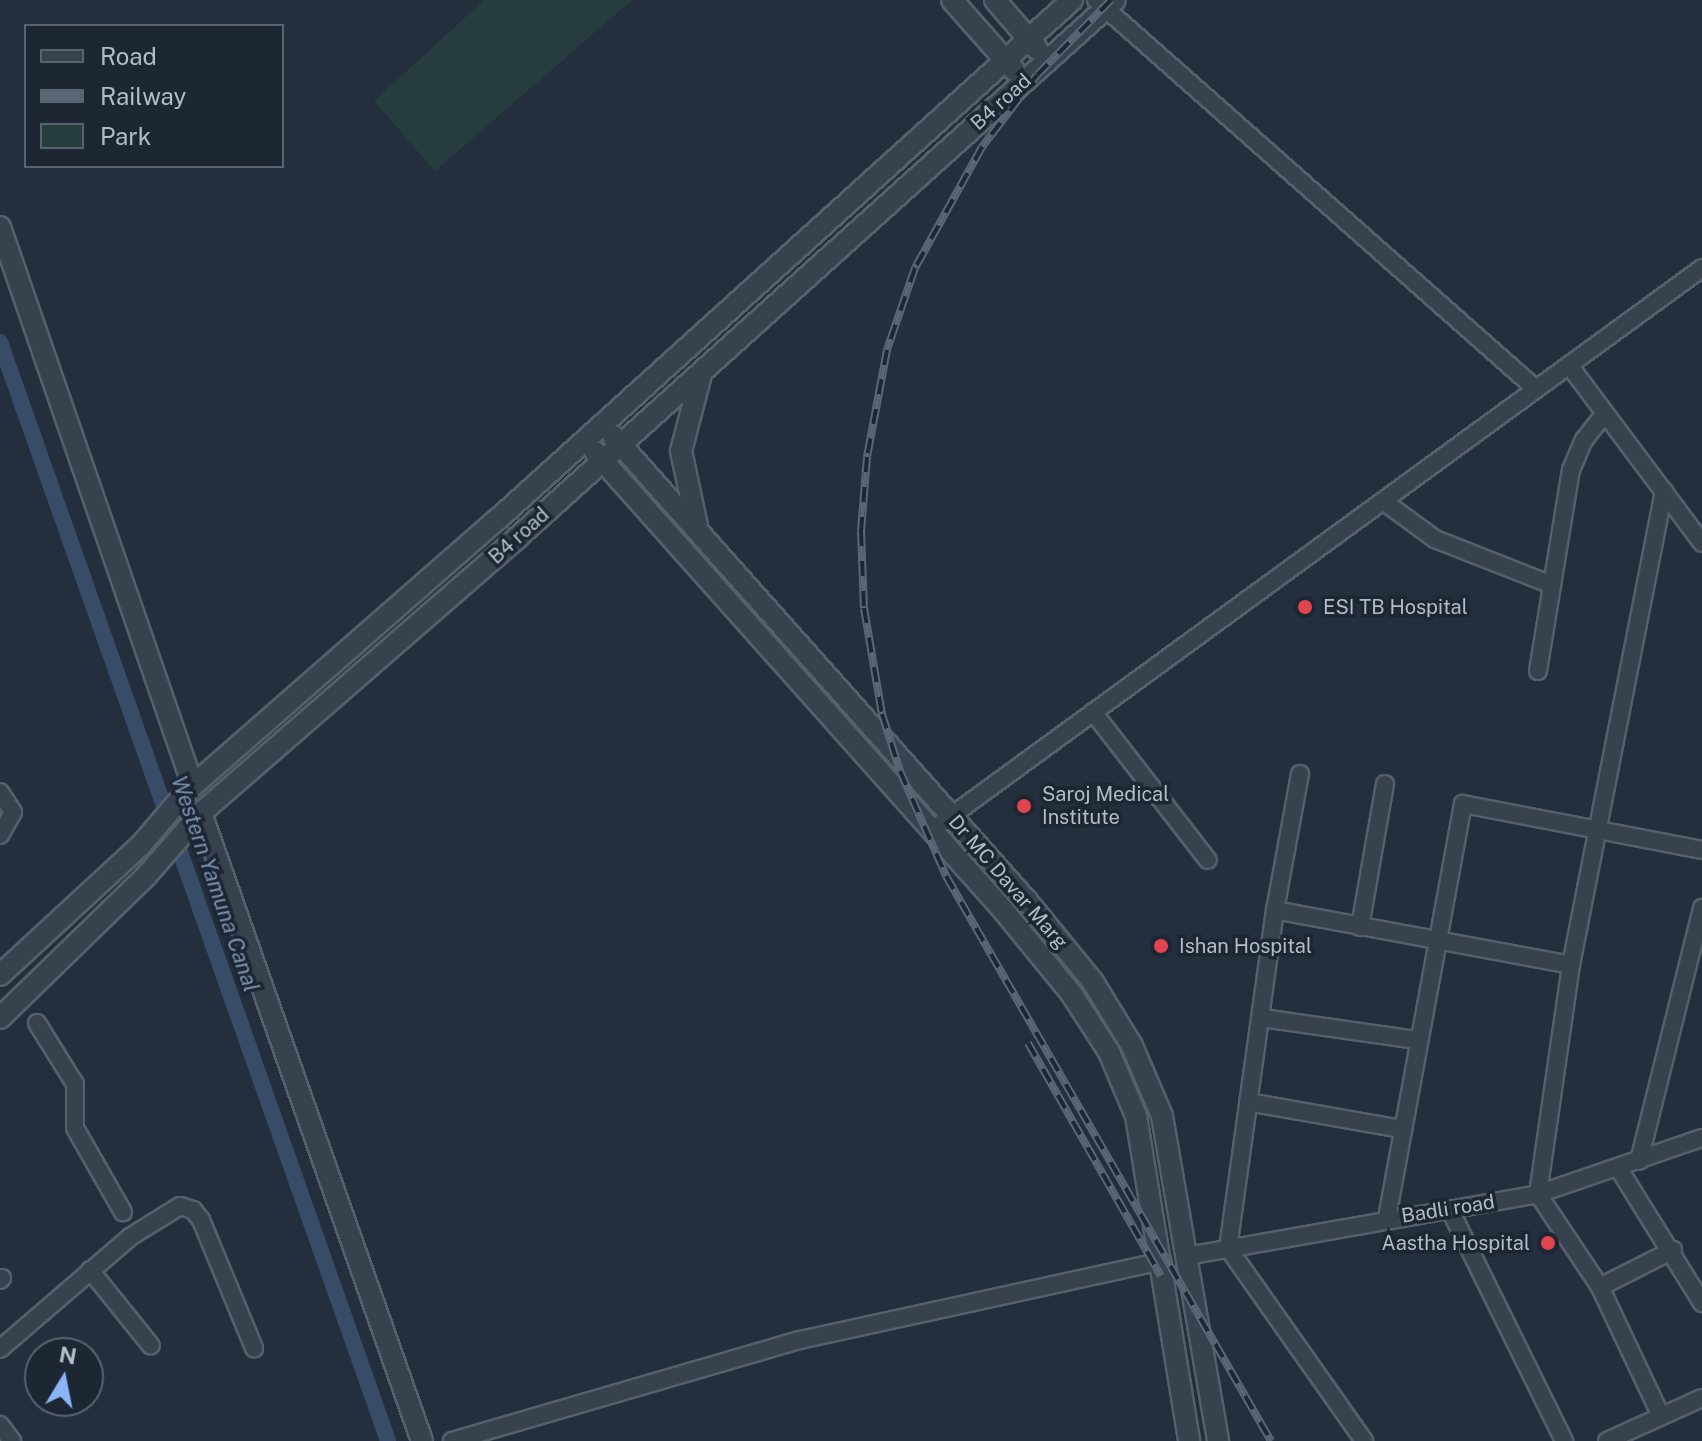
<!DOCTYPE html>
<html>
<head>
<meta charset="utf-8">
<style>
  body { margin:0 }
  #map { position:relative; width:1702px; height:1441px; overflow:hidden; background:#242f3e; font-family:"Public Sans",sans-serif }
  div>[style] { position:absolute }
  .green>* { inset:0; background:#263c3f }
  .canal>* { height:16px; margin:-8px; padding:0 8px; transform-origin:8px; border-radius:8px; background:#394c67 }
  .roads { filter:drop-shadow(2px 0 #565f6c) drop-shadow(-2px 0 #565f6c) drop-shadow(0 2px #565f6c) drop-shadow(0 -2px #565f6c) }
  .minor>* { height:16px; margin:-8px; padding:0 8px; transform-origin:8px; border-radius:8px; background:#38414e }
  .tertiary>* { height:20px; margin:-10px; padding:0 10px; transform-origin:10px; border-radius:10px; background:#38414e }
  .rail>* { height:8px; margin-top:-4px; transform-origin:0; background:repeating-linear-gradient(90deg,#1d2633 0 15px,#5a6575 0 30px); box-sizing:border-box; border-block:2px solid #5a6575 }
  .dots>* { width:22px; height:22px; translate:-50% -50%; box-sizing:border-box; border:4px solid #1d2633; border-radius:50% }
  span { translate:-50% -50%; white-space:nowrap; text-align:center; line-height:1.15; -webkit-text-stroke:7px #1d2633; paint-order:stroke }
  .street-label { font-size:20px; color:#b4bcc9 }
  .poi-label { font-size:20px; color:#b4bcc9 }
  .left { translate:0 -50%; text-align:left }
  .right { translate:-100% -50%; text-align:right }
  .water-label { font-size:22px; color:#7c92b1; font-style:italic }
  .legend { position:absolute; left:24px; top:24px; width:260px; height:144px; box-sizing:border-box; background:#1d2633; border:2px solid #59626f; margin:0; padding:10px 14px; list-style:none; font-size:24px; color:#b4bcc9 }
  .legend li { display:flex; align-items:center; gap:16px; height:40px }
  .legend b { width:40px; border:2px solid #59626f }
  .north { position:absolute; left:24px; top:1337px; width:80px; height:80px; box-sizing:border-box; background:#1d2633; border:2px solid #59626f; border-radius:50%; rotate:10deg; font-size:22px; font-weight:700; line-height:32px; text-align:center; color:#b4bcc9 }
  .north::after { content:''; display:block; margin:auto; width:28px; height:36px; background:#8ab4f8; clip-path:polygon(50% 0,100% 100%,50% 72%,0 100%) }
</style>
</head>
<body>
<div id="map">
  <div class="green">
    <div style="clip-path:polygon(484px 0,632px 0,435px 171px,374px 101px)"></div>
  </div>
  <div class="canal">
    <div style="left:0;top:342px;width:1165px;rotate:70.55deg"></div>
  </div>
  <div class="roads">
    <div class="minor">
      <div style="left:1096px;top:0;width:587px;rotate:41.48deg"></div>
      <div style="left:1569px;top:365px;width:222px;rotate:53.2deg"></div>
      <div style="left:1383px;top:501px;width:64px;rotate:36.2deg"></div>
      <div style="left:1435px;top:539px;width:126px;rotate:21.5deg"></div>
      <div style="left:1538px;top:671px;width:204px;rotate:-80.7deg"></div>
      <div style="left:1571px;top:470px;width:33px;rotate:-67deg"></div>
      <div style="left:1584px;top:440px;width:34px;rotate:-52deg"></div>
      <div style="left:1093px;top:712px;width:187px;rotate:52.2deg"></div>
      <div style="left:1300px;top:774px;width:138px;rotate:100.4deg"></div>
      <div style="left:1275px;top:910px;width:341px;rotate:97.9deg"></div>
      <div style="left:1228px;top:1248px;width:236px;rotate:54.8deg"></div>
      <div style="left:0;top:792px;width:24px;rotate:57deg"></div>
      <div style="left:13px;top:812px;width:26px;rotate:119deg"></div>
      <div style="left:932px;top:830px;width:953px;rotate:-36.12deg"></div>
      <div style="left:1275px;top:910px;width:301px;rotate:10.5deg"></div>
      <div style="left:1360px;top:927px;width:145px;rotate:-80.1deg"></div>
      <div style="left:1262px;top:1018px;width:157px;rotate:8.1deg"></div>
      <div style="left:37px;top:1023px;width:72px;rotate:58.1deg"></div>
      <div style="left:75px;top:1084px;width:44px;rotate:90deg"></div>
      <div style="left:75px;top:1128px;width:97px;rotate:60.3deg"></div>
      <div style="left:1248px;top:1102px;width:155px;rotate:10deg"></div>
      <div style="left:1639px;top:1161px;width:261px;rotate:-76deg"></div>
      <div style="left:1619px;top:1169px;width:158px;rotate:58.2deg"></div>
      <div style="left:1450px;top:1210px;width:258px;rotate:63.7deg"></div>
      <div style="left:1387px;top:1218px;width:421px;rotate:-79.6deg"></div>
      <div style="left:1463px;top:804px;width:243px;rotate:10.9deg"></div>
      <div style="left:1187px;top:1256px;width:356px;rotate:-10deg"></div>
      <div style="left:1538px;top:1194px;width:173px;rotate:-18.9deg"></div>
      <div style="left:90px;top:1270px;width:97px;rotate:51.2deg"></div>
      <div style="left:0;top:1280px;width:3px;rotate:-45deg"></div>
      <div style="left:1600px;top:1287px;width:82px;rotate:-26.9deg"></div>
      <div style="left:0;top:1349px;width:172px;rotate:-40.7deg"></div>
      <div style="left:130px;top:1237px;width:59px;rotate:-31.8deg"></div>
      <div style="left:180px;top:1206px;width:14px;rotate:17deg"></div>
      <div style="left:193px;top:1210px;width:13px;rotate:51deg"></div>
      <div style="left:201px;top:1220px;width:139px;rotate:67.5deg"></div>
      <div style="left:1661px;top:1416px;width:143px;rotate:-115.3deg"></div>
      <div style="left:1600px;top:1287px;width:112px;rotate:-123.7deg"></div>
      <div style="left:1538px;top:1194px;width:231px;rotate:-81.8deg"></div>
      <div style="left:1571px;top:965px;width:483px;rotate:-78.9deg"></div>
      <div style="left:0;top:1425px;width:20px;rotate:53deg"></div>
      <div style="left:452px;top:1441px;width:362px;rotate:-16.2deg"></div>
      <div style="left:800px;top:1340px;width:371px;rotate:-12.3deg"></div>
      <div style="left:1607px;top:1441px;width:104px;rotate:-24.4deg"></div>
    </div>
    <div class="tertiary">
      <div style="left:952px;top:0;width:94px;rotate:48.5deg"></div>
      <div style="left:995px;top:0;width:65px;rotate:49.4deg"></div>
      <div style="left:0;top:227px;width:591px;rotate:70.95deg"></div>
      <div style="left:613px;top:436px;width:623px;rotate:48.32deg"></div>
      <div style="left:1027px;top:901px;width:104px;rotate:50.8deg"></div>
      <div style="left:1093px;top:982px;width:75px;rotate:58.6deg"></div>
      <div style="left:1132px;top:1046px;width:76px;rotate:66.8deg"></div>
      <div style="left:1162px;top:1116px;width:330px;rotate:80.2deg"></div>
      <div style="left:595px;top:452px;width:613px;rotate:48.3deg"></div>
      <div style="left:1003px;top:910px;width:107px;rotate:50.7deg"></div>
      <div style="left:1071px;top:993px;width:70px;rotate:57.2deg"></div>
      <div style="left:1109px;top:1052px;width:69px;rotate:67.1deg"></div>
      <div style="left:1136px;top:1116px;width:329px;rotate:80.7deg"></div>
      <div style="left:697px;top:526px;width:77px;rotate:-102deg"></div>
      <div style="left:681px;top:451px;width:79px;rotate:-75.3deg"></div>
      <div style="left:201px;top:813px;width:666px;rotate:70.61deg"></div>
      <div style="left:0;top:975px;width:192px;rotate:-42.7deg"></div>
      <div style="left:141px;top:845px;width:72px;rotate:-49.5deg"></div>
      <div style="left:188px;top:790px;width:412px;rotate:-41.2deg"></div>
      <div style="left:498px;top:519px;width:774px;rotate:-42.12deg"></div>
      <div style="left:0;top:1018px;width:205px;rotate:-44.2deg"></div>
      <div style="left:147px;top:875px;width:82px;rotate:-48.9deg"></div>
      <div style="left:201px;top:813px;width:419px;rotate:-41deg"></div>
      <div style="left:517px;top:538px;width:804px;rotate:-41.98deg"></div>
    </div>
  </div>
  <div class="rail">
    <div style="left:1111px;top:0;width:105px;rotate:134.6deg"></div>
    <div style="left:1037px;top:75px;width:91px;rotate:127.4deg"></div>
    <div style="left:982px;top:147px;width:138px;rotate:119deg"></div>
    <div style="left:915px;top:268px;width:87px;rotate:108.9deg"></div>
    <div style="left:887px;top:350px;width:109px;rotate:100.6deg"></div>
    <div style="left:867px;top:457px;width:74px;rotate:94.6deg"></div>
    <div style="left:861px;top:531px;width:77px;rotate:87.8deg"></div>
    <div style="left:864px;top:608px;width:108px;rotate:80.4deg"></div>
    <div style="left:882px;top:714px;width:60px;rotate:72.5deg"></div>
    <div style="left:900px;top:771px;width:115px;rotate:66.3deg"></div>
    <div style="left:946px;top:876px;width:652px;rotate:60.09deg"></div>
    <div style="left:1028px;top:1043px;width:268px;rotate:60.3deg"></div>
  </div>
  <div class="dots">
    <div style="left:1305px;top:607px;background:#e0444e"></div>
    <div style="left:1024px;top:806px;background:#e0444e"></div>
    <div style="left:1161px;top:946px;background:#e0444e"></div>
    <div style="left:1548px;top:1243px;background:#e0444e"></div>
  </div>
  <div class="street-label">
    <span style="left:1001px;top:102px;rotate:-42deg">B4 road</span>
    <span style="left:519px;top:536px;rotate:-42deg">B4 road</span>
    <span style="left:1008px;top:882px;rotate:49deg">Dr MC Davar Marg</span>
    <span style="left:1448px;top:1209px;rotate:-9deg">Badli road</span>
  </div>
  <div class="poi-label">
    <span class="left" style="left:1323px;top:607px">ESI TB Hospital</span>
    <span class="left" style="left:1042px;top:806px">Saroj Medical<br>Institute</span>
    <span class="left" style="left:1179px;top:946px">Ishan Hospital</span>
    <span class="right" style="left:1530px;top:1243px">Aastha Hospital</span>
  </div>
  <div class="water-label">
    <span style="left:215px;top:884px;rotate:71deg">Western Yamuna Canal</span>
  </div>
  <ul class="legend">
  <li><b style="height:10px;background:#38414e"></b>Road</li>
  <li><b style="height:10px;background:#5a6575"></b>Railway</li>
  <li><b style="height:22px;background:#263c3f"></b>Park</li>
  </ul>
  <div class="north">N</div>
</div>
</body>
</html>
